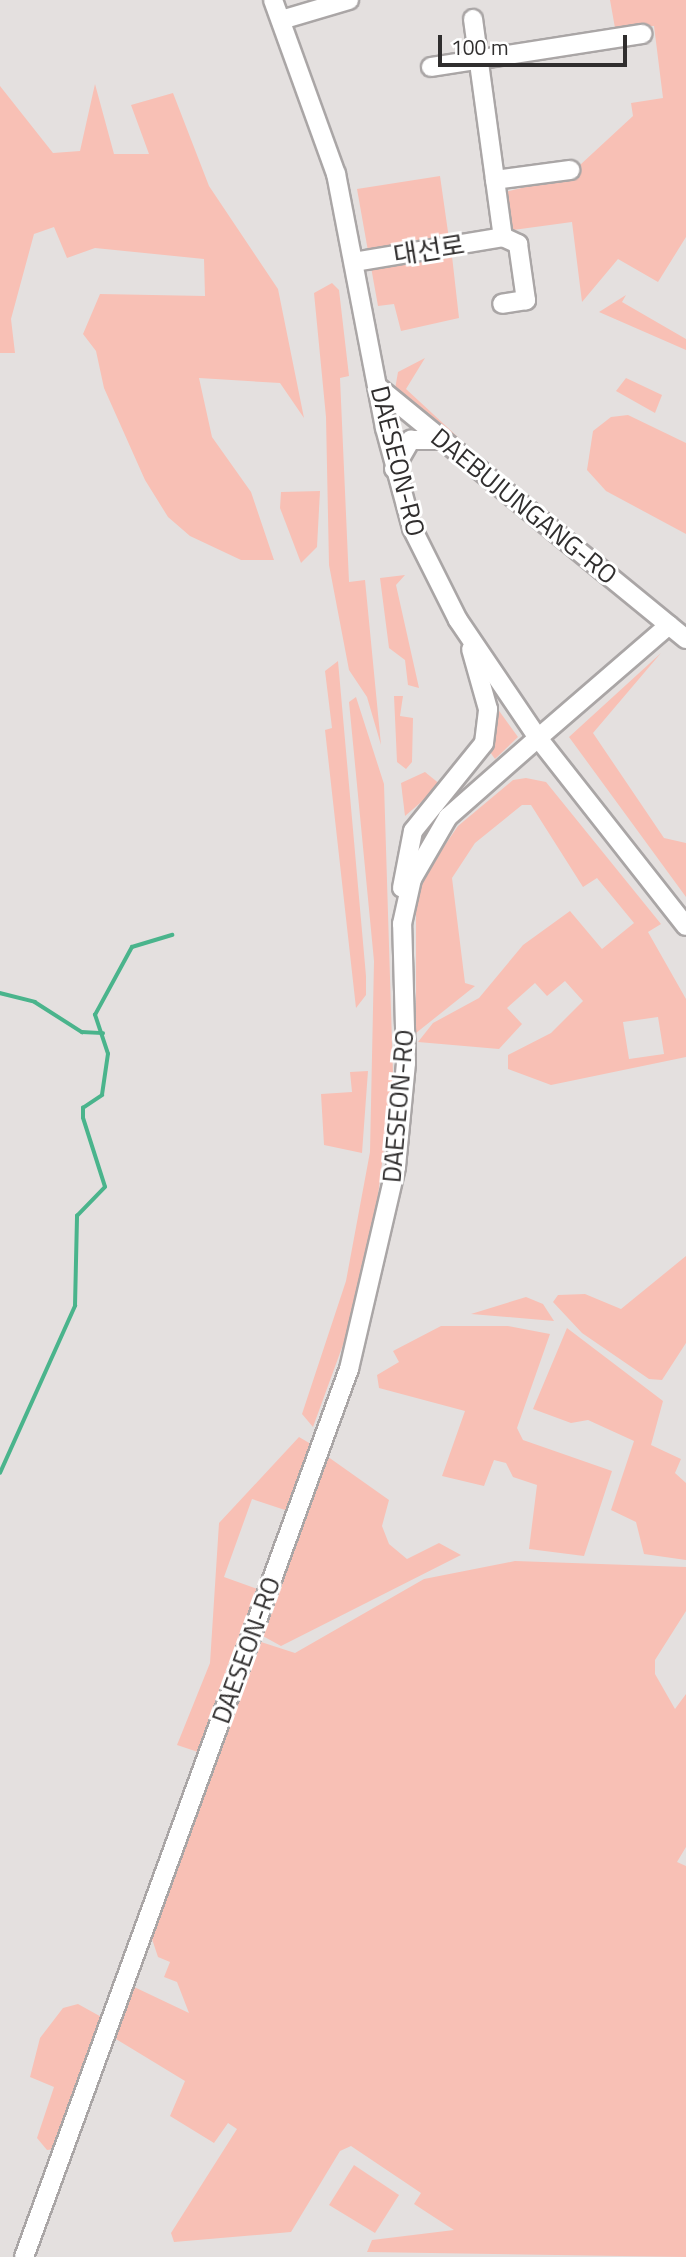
<!DOCTYPE html>
<html>
<head>
<meta charset="utf-8">
<style>
  body { margin:0 }
  #map { position:relative; width:686px; height:2257px; overflow:hidden; background:#e4e0df; font-family:"Titillium Web","Noto Sans KR",sans-serif }
  div>[style] { position:absolute }
  .green>* { inset:0; background:#f8c0b5 }
  .stream>* { height:3.5px; margin:-1.75px; padding:0 1.75px; transform-origin:1.75px; border-radius:1.75px; background:#4ab48c }
  .roads { filter:drop-shadow(2px 0 #aaa6a6) drop-shadow(-2px 0 #aaa6a6) drop-shadow(0 2px #aaa6a6) drop-shadow(0 -2px #aaa6a6) }
  .minor>* { height:18px; margin:-9px; padding:0 9px; transform-origin:9px; border-radius:9px; background:#fff }
  span { translate:-50% -50%; white-space:nowrap; text-align:center; line-height:1.15; -webkit-text-stroke:6px #fff; paint-order:stroke }
  .street-label { font-size:26px; color:#302e2e }
  .scale { position:absolute; left:438px; top:35px; width:189px; height:32px; box-sizing:border-box; border:4px solid #302e2e; border-top:0; padding-left:9px; font-size:21px; line-height:24px; white-space:nowrap; color:#302e2e; -webkit-text-stroke:5px #fff; paint-order:stroke }
</style>
</head>
<body>
<div id="map">
  <div class="green">
    <div style="clip-path:polygon(610px 0,686px 0,686px 237px,658px 282px,618px 259px,582px 302px,572px 222px,513px 230px,505px 192px,567px 177px,633px 116px,631px 103px,663px 98px,654px 26px,615px 28px)"></div>
    <div style="clip-path:polygon(95px 84px,114px 154px,149px 154px,131px 105px,173px 93px,209px 186px,278px 289px,304px 418px,280px 383px,199px 378px,212px 437px,251px 492px,274px 560px,241px 560px,190px 536px,168px 517px,145px 480px,104px 388px,96px 351px,83px 334px,100px 294px,205px 296px,204px 259px,95px 248px,67px 258px,54px 227px,34px 234px,11px 319px,15px 353px,0 353px,0 86px,53px 153px,80px 151px)"></div>
    <div style="clip-path:polygon(440px 176px,449px 239px,368px 251px,357px 189px)"></div>
    <div style="clip-path:polygon(452px 256px,459px 318px,401px 331px,394px 304px,378px 306px,371px 267px)"></div>
    <div style="clip-path:polygon(332px 283px,339px 290px,349px 376px,340px 378px,349px 582px,365px 580px,381px 745px,367px 697px,349px 670px,329px 565px,326px 417px,314px 293px)"></div>
    <div style="clip-path:polygon(626px 295px,622px 302px,686px 339px,686px 350px,599px 312px)"></div>
    <div style="clip-path:polygon(425px 358px,406px 389px,460px 439px,395px 389px,398px 372px)"></div>
    <div style="clip-path:polygon(626px 378px,662px 395px,655px 413px,616px 391px)"></div>
    <div style="clip-path:polygon(628px 415px,686px 443px,686px 534px,606px 491px,587px 470px,593px 431px,611px 417px)"></div>
    <div style="clip-path:polygon(320px 491px,317px 547px,301px 563px,280px 508px,281px 492px)"></div>
    <div style="clip-path:polygon(405px 575px,396px 585px,419px 688px,408px 685px,405px 660px,389px 648px,380px 578px)"></div>
    <div style="clip-path:polygon(661px 653px,593px 733px,664px 838px,686px 843px,686px 897px,569px 737px)"></div>
    <div style="clip-path:polygon(338px 661px,366px 976px,366px 995px,356px 1008px,325px 730px,332px 728px,325px 671px)"></div>
    <div style="clip-path:polygon(394px 696px,403px 696px,400px 716px,413px 718px,412px 762px,406px 769px,397px 762px)"></div>
    <div style="clip-path:polygon(356px 697px,384px 784px,393px 1074px,374px 1228px,348px 1331px,313px 1427px,302px 1414px,346px 1281px,370px 1152px,374px 961px,349px 702px)"></div>
    <div style="clip-path:polygon(497px 708px,518px 737px,495px 759px,490px 752px)"></div>
    <div style="clip-path:polygon(425px 772px,441px 785px,405px 816px,401px 783px)"></div>
    <div style="clip-path:polygon(evenodd,526px 778px,546px 782px,661px 924px,648px 932px,686px 999px,686px 1057px,551px 1085px,508px 1069px,508px 1055px,551px 1033px,583px 1001px,565px 981px,547px 996px,535px 983px,507px 1008px,522px 1024px,499px 1049px,418px 1042px,433px 1023px,479px 998px,523px 945px,570px 911px,602px 949px,634px 923px,597px 878px,583px 887px,531px 805px,522px 805px,475px 843px,452px 878px,465px 983px,475px 986px,416px 1033px,416px 905px,425px 874px,458px 826px,513px 780px,526px 778px,658px 1017px,664px 1054px,629px 1059px,623px 1022px,658px 1017px)"></div>
    <div style="clip-path:polygon(368px 1071px,362px 1153px,324px 1145px,321px 1094px,352px 1092px,350px 1072px)"></div>
    <div style="clip-path:polygon(686px 1256px,686px 1343px,662px 1380px,649px 1379px,582px 1333px,553px 1302px,558px 1295px,585px 1294px,621px 1309px)"></div>
    <div style="clip-path:polygon(526px 1297px,543px 1304px,554px 1321px,471px 1314px)"></div>
    <div style="clip-path:polygon(441px 1326px,508px 1326px,550px 1334px,517px 1428px,523px 1440px,612px 1471px,584px 1556px,529px 1549px,537px 1485px,513px 1477px,506px 1463px,494px 1460px,484px 1486px,442px 1476px,465px 1411px,379px 1388px,377px 1375px,399px 1362px,393px 1351px)"></div>
    <div style="clip-path:polygon(567px 1328px,663px 1401px,651px 1445px,681px 1459px,675px 1473px,686px 1483px,686px 1560px,644px 1554px,636px 1522px,611px 1510px,634px 1441px,588px 1420px,571px 1423px,533px 1409px)"></div>
    <div style="clip-path:polygon(299px 1437px,311px 1444px,288px 1511px,252px 1499px,224px 1577px,260px 1590px,201px 1753px,177px 1745px,210px 1663px,219px 1523px)"></div>
    <div style="clip-path:polygon(324px 1454px,389px 1500px,382px 1526px,389px 1544px,407px 1559px,439px 1543px,461px 1555px,281px 1646px,261px 1635px)"></div>
    <div style="clip-path:polygon(515px 1561px,686px 1567px,686px 1611px,655px 1660px,655px 1674px,675px 1709px,686px 1694px,686px 1847px,677px 1862px,686px 1866px,686px 2257px,367px 2252px,372px 2240px,454px 2230px,414px 2204px,421px 2193px,351px 2146px,340px 2151px,291px 2232px,174px 2242px,171px 2233px,237px 2129px,228px 2123px,214px 2143px,170px 2116px,185px 2081px,111px 2036px,130px 1985px,189px 2013px,177px 1982px,164px 1977px,170px 1962px,158px 1957px,150px 1933px,258px 1641px,295px 1653px,424px 1579px)"></div>
    <div style="clip-path:polygon(78px 2004px,105px 2019px,56px 2149px,47px 2150px,37px 2138px,54px 2087px,30px 2077px,40px 2038px,63px 2008px)"></div>
    <div style="clip-path:polygon(354px 2165px,399px 2195px,375px 2233px,329px 2205px)"></div>
  </div>
  <div class="stream">
    <div style="left:0;top:993px;width:36px;rotate:14deg"></div>
    <div style="left:35px;top:1002px;width:56px;rotate:32.6deg"></div>
    <div style="left:82px;top:1032px;width:21px;rotate:3deg"></div>
    <div style="left:0;top:1473px;width:183px;rotate:-65.8deg"></div>
    <div style="left:75px;top:1306px;width:90px;rotate:-88.7deg"></div>
    <div style="left:77px;top:1216px;width:40px;rotate:-46deg"></div>
    <div style="left:105px;top:1187px;width:72px;rotate:-107.7deg"></div>
    <div style="left:83px;top:1118px;width:10px;rotate:-90deg"></div>
    <div style="left:83px;top:1108px;width:23px;rotate:-34deg"></div>
    <div style="left:102px;top:1095px;width:41px;rotate:-81.7deg"></div>
    <div style="left:108px;top:1054px;width:41px;rotate:-108.4deg"></div>
    <div style="left:95px;top:1015px;width:77px;rotate:-61.4deg"></div>
    <div style="left:132px;top:947px;width:42px;rotate:-16.7deg"></div>
  </div>
  <div class="roads">
    <div class="minor">
      <div style="left:473px;top:19px;width:220px;rotate:82.2deg"></div>
      <div style="left:281px;top:20px;width:71px;rotate:-16.4deg"></div>
      <div style="left:431px;top:67px;width:214px;rotate:-8.9deg"></div>
      <div style="left:495px;top:180px;width:76px;rotate:-7.6deg"></div>
      <div style="left:354px;top:262px;width:151px;rotate:-9.5deg"></div>
      <div style="left:503px;top:237px;width:17px;rotate:25deg"></div>
      <div style="left:518px;top:244px;width:57px;rotate:81.9deg"></div>
      <div style="left:526px;top:300px;width:24px;rotate:171deg"></div>
      <div style="left:378px;top:387px;width:398px;rotate:39.3deg"></div>
      <div style="left:394px;top:469px;width:34px;rotate:-60deg"></div>
      <div style="left:411px;top:440px;width:29px"></div>
      <div style="left:669px;top:625px;width:173px;rotate:139.2deg"></div>
      <div style="left:538px;top:738px;width:239px;rotate:51.8deg"></div>
      <div style="left:402px;top:888px;width:58px;rotate:-79.1deg"></div>
      <div style="left:413px;top:831px;width:113px;rotate:-51.1deg"></div>
      <div style="left:484px;top:743px;width:34px;rotate:-83deg"></div>
      <div style="left:488px;top:709px;width:62px;rotate:-105.8deg"></div>
      <div style="left:24px;top:2257px;width:946px;rotate:-69.9deg"></div>
      <div style="left:349px;top:1369px;width:207px;rotate:-76.9deg"></div>
      <div style="left:396px;top:1167px;width:104px;rotate:-84.5deg"></div>
      <div style="left:406px;top:1063px;width:139px;rotate:-91.6deg"></div>
      <div style="left:402px;top:924px;width:46px;rotate:-77.5deg"></div>
      <div style="left:412px;top:879px;width:72px;rotate:-59.9deg"></div>
      <div style="left:448px;top:817px;width:120px;rotate:-41.3deg"></div>
      <div style="left:538px;top:738px;width:143px;rotate:-124.1deg"></div>
      <div style="left:458px;top:620px;width:103px;rotate:-116.6deg"></div>
      <div style="left:412px;top:528px;width:104px;rotate:-105.1deg"></div>
      <div style="left:385px;top:428px;width:259px;rotate:-100.9deg"></div>
      <div style="left:336px;top:174px;width:185px;rotate:-109.9deg"></div>
    </div>
  </div>
  <div class="street-label">
    <span style="left:429px;top:250px;rotate:-9deg">대선로</span>
    <span style="left:398px;top:461px;rotate:76deg">DAESEON-RO</span>
    <span style="left:524px;top:506px;rotate:39deg">DAEBUJUNGANG-RO</span>
    <span style="left:398px;top:1106px;rotate:-85deg">DAESEON-RO</span>
    <span style="left:246px;top:1650px;rotate:-70deg">DAESEON-RO</span>
  </div>
  <div class="scale">100 m</div>
</div>
</body>
</html>
